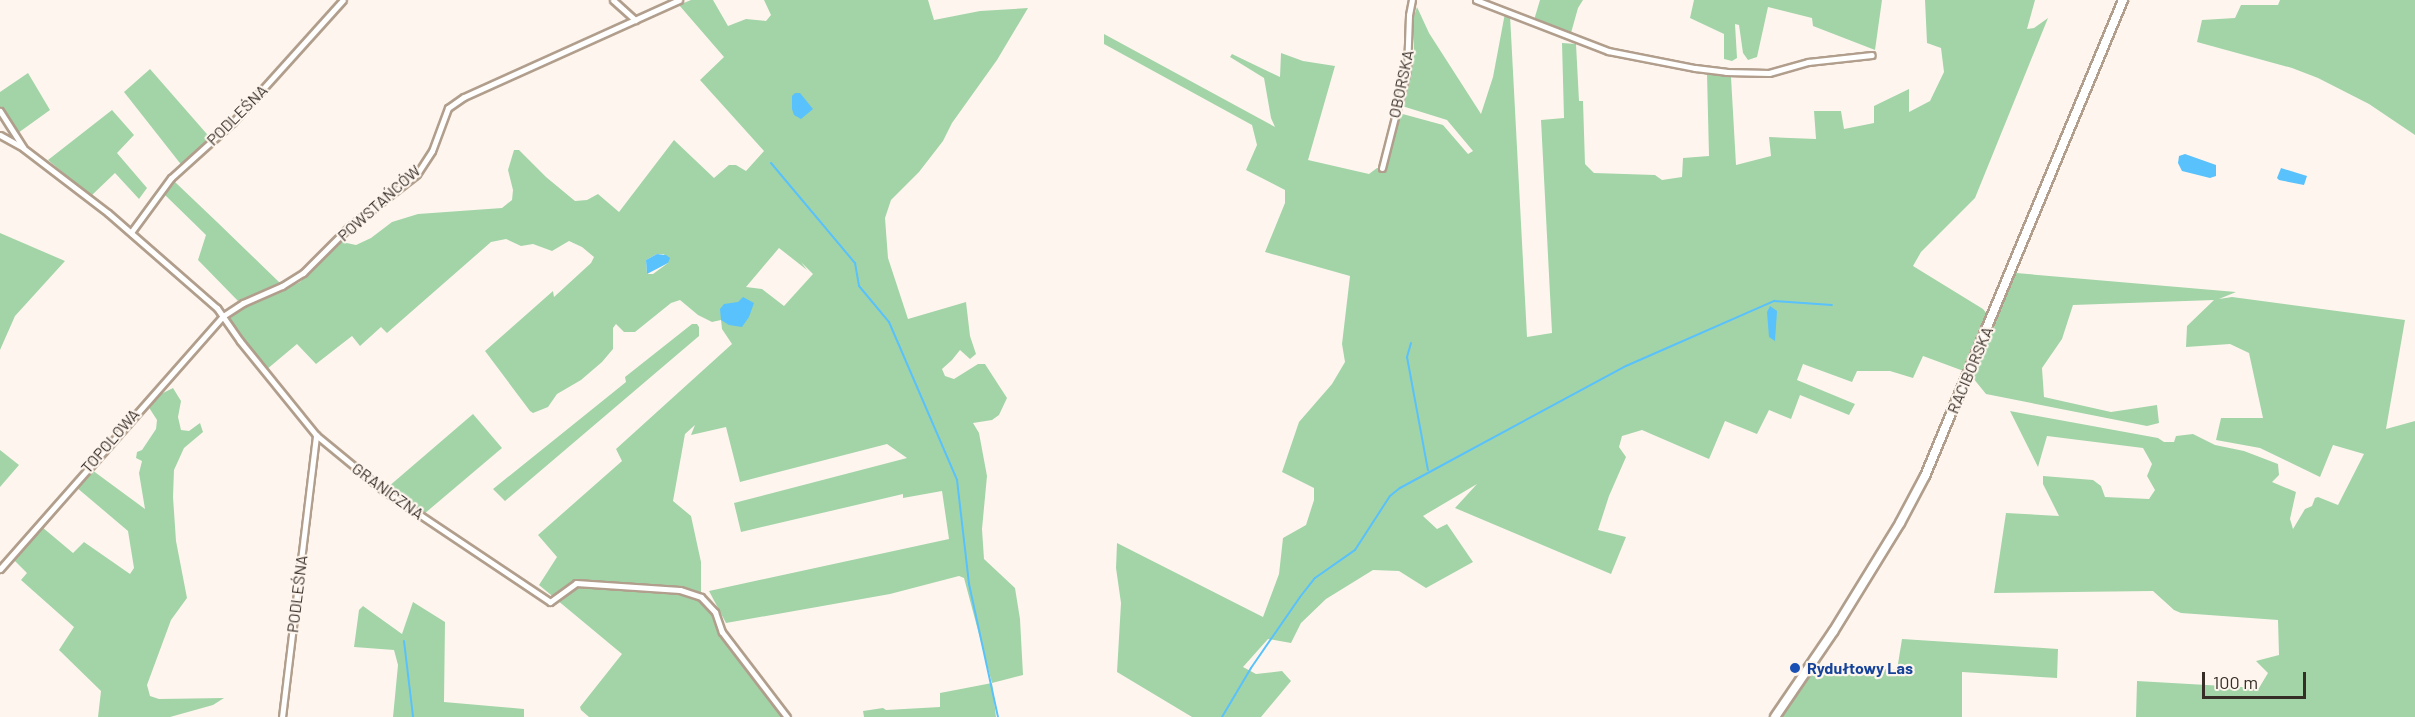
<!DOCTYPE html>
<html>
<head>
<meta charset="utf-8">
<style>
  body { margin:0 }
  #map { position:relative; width:2415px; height:717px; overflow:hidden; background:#fef6ee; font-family:Barlow,sans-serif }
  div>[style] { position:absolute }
  .green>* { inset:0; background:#a3d4a8 }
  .water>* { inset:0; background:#59c1fb }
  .stream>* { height:2px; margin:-1px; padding:0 1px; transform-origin:1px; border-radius:1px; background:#59c1fb }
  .roads { filter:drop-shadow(2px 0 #b19e8c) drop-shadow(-2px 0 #b19e8c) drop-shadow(0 2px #b19e8c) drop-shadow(0 -2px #b19e8c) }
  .minor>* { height:5px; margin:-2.5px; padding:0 2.5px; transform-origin:2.5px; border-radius:2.5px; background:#fff }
  .primary>* { height:8px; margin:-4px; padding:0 4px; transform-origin:4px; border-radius:4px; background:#fff }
  .dots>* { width:16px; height:16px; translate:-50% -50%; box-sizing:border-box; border:3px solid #fef6ee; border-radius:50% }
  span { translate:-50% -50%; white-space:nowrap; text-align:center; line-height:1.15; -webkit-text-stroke:4.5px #fef6ee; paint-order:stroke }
  .street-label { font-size:16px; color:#352d26 }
  .transit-label { font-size:16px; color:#164399; font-weight:700 }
  .left { translate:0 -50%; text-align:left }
  .scale { position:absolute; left:2202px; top:672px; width:104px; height:27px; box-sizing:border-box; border:3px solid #352d26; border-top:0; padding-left:8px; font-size:18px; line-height:21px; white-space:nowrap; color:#352d26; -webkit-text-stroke:4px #fef6ee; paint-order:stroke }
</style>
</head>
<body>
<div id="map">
  <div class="green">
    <div style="clip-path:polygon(evenodd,691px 0,713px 0,728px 26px,746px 19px,766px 21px,771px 15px,764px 0,928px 0,934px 20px,980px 11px,1028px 8px,997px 60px,952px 123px,943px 141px,919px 172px,891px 200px,885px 218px,888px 258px,908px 319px,966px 302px,970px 336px,976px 354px,970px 359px,960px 350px,952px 360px,942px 369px,945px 376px,954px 379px,978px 364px,985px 364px,1007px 398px,999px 415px,992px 420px,973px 423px,979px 433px,987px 476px,982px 529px,984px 559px,1015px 588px,1020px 619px,1023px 675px,992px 683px,996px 717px,864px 717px,863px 711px,883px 708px,886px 710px,940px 707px,940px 693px,992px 683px,964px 578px,959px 576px,890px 594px,726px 623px,709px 591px,949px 539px,942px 491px,903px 498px,903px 494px,741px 532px,734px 503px,907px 458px,887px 444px,740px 482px,726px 427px,691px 435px,695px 425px,685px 434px,673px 501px,691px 516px,701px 562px,701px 602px,711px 613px,722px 637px,782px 717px,589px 717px,581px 710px,580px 707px,622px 654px,539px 585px,557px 557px,538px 535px,622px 461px,616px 449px,732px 344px,722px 329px,721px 320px,712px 322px,698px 315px,680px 300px,671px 303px,635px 332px,624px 332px,616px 324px,613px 328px,613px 349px,602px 362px,581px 380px,557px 394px,548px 407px,533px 413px,530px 411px,485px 351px,553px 291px,554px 297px,591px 263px,594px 257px,582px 247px,569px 241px,552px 251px,533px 244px,521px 246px,506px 239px,491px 242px,387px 333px,381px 327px,360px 346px,352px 336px,316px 364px,297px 344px,266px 370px,229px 319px,237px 311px,300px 282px,342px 242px,356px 245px,371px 238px,392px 222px,418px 214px,502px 208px,512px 200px,513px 190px,508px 170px,514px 150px,519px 150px,546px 177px,575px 201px,587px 200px,598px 194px,619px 212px,674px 140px,714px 178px,729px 165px,736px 165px,746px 171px,764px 151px,700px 80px,724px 57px,679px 5px,691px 0,779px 248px,807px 270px,801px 262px,813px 274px,784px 306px,762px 289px,746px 287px,779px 248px,691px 0,657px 254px,664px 254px,668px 263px,653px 274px,647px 274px,646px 260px,657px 254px)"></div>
    <div style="clip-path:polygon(1540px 0,1583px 0,1578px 8px,1571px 33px,1534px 20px)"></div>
    <div style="clip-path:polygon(1694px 0,1882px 0,1875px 50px,1813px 26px,1812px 18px,1768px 7px,1757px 57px,1748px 60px,1743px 53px,1739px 25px,1735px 24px,1737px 58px,1732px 61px,1724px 59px,1724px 34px,1690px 18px)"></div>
    <div style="clip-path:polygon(1925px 0,2035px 0,2027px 29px,2034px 28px,2048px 18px,1975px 198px,1921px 252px,1913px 266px,1983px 309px,1992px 320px,1969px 373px,1923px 356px,1913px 378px,1890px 371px,1857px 371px,1852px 382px,1803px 364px,1797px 380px,1855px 404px,1849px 415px,1800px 395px,1791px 419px,1769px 410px,1757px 434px,1725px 421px,1709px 459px,1642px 430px,1622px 436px,1619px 447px,1626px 457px,1609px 496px,1598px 530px,1626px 537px,1611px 574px,1455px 508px,1477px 484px,1423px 516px,1437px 529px,1447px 524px,1473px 562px,1426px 588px,1399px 571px,1373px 570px,1326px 599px,1301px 623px,1291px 643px,1268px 639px,1243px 667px,1256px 674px,1282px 671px,1291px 681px,1261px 717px,1192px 717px,1117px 672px,1121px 603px,1116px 568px,1117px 543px,1263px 617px,1279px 574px,1283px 538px,1306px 525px,1314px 500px,1314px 488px,1282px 472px,1299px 422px,1332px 384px,1345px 362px,1342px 344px,1350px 276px,1265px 252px,1285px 203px,1285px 190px,1246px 170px,1257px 145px,1252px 125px,1104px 44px,1104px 34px,1275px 127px,1271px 118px,1264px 78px,1230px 57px,1232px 54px,1280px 77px,1281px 53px,1303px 61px,1335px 66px,1308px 160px,1369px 174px,1377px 168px,1384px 168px,1399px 113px,1443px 125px,1468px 154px,1473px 151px,1447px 120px,1402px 106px,1414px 55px,1413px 19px,1417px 7px,1429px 33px,1481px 114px,1493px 77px,1505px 13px,1510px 15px,1527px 337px,1552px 333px,1541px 120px,1564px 118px,1562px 43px,1576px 44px,1579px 101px,1583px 101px,1585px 164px,1594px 173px,1655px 175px,1662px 180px,1682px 177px,1683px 158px,1709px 156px,1707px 74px,1731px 77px,1736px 165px,1771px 156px,1769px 137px,1816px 139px,1814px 111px,1841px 111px,1844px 129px,1874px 123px,1874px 106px,1909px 89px,1909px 112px,1930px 101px,1944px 72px,1941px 48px,1927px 43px)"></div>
    <div style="clip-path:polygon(2280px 0,2415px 0,2415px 135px,2369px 104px,2318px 78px,2292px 68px,2197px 42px,2202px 20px,2235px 18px,2241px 5px,2278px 5px)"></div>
    <div style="clip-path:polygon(150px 69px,213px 141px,183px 167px,124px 92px)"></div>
    <div style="clip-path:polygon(28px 73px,50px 110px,18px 133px,0 109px,0 92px)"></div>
    <div style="clip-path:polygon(112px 110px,134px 135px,117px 153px,147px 188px,139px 199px,115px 173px,91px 196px,48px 160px)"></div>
    <div style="clip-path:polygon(175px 182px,217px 222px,280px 283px,238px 301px,198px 260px,206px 235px,165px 195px)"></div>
    <div style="clip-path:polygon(0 233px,65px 261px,15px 316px,0 350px)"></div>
    <div style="clip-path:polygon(2016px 273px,2236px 292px,2219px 299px,2232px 297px,2405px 320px,2386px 429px,2415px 421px,2415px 717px,2136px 717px,2137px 681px,2259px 688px,2268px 673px,2256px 661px,2279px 655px,2278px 620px,2181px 613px,2174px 610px,2153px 591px,1994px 593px,2006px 513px,2059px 516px,2043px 484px,2043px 476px,2093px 480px,2101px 486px,2105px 497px,2149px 499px,2155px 490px,2147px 476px,2152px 464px,2143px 448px,2047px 436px,2038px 467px,2010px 411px,2158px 438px,2164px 442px,2174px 442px,2176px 436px,2193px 434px,2215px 445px,2244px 451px,2278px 464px,2279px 475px,2272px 482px,2296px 492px,2290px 519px,2293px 529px,2305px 509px,2312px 506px,2315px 498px,2318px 497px,2338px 505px,2364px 454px,2333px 445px,2320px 477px,2260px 448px,2216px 440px,2221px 418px,2263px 418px,2249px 353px,2230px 344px,2186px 347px,2187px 326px,2214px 300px,2073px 305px,2062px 339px,2042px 368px,2044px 397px,2111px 412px,2157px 405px,2159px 423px,2147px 426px,1986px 394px,1973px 378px)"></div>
    <div style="clip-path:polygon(692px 324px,697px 324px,699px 327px,699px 336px,505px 501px,493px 489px,626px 382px,625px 377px)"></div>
    <div style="clip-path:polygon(173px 388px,181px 401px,178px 417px,181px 430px,189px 431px,200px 423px,203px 432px,184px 448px,174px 470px,173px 497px,176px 541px,187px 598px,171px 620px,147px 685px,150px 696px,159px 699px,224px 698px,213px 705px,170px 717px,98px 717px,101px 691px,59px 650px,74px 627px,21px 580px,27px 573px,13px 559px,42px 527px,73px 553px,84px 542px,130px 574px,134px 568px,128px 531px,76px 487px,92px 470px,145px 509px,139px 473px,142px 461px,136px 458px,137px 452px,142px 450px,156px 429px,157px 420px,148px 406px,159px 395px)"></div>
    <div style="clip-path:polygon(473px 414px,502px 448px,424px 514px,388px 487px)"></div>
    <div style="clip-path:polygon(0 450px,19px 465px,0 487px)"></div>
    <div style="clip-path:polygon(413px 602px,445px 622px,444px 702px,524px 709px,524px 717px,393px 717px,398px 665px,394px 650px,354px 647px,359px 610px,363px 606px,402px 634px)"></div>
    <div style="clip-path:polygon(1902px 639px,2058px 649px,2057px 678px,1962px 672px,1962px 717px,1780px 717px,1816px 664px,1897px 670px)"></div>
  </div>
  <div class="water">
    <div style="clip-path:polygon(795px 93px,800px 93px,813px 109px,801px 119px,794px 115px,792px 109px,792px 96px)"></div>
    <div style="clip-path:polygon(2185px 154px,2216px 165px,2216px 176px,2210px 178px,2182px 171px,2178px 163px,2179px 156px)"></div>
    <div style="clip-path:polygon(2281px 168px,2307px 176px,2304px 185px,2279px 180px,2277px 178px)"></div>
    <div style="clip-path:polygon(657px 254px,666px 255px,670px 258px,668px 263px,647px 274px,646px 260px)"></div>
    <div style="clip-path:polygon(743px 297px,754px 303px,749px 317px,742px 327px,729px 325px,721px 320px,720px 309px,724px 304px,738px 302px)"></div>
    <div style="clip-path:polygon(1770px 306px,1777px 311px,1775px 341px,1769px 337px,1767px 312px)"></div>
  </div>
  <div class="stream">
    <div style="left:771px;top:163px;width:131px;rotate:50deg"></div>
    <div style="left:855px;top:263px;width:23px;rotate:80deg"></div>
    <div style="left:859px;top:286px;width:47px;rotate:50.2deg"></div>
    <div style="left:889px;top:322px;width:172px;rotate:66.7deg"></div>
    <div style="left:957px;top:480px;width:105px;rotate:83.4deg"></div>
    <div style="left:969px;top:584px;width:136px;rotate:77.7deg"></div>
    <div style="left:1411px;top:343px;width:15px;rotate:106deg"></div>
    <div style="left:1407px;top:357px;width:115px;rotate:79.5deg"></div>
    <div style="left:404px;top:641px;width:77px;rotate:83.2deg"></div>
    <div style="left:1222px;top:717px;width:57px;rotate:-59.4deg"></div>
    <div style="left:1251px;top:668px;width:86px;rotate:-55.4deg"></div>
    <div style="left:1300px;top:597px;width:24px;rotate:-52deg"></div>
    <div style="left:1315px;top:578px;width:49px;rotate:-35deg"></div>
    <div style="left:1355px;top:550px;width:64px;rotate:-57.1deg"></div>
    <div style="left:1390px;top:496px;width:13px;rotate:-39deg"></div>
    <div style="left:1400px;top:488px;width:257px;rotate:-28.4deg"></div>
    <div style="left:1626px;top:366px;width:162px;rotate:-23.7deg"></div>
    <div style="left:1774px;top:301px;width:58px;rotate:3.9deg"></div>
  </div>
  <div class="roads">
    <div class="minor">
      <div style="left:613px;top:0;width:30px;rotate:42deg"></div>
      <div style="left:1476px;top:0;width:142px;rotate:21.1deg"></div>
      <div style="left:1608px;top:51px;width:89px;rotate:11.1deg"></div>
      <div style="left:1695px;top:68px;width:31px;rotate:7deg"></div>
      <div style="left:1726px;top:72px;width:43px;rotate:1.3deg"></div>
      <div style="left:1769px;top:73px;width:41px;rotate:-15.8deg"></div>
      <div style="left:1808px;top:62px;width:64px;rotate:-6.2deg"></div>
      <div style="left:0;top:111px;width:43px;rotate:57.4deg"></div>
      <div style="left:0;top:135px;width:26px;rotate:29deg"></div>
      <div style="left:23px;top:148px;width:107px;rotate:37.4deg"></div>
      <div style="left:108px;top:213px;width:145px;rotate:41.1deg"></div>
      <div style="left:217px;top:308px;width:40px;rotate:55.1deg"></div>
      <div style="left:240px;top:341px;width:121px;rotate:51deg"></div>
      <div style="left:316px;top:435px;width:87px;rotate:39.4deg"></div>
      <div style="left:383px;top:490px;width:201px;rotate:33.8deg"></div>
      <div style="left:550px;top:602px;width:32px;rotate:-36deg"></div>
      <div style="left:576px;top:583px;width:104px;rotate:3.9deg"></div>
      <div style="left:680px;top:590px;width:22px;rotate:18deg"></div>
      <div style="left:701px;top:597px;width:21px;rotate:47deg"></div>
      <div style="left:715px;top:612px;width:21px;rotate:71deg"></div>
      <div style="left:722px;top:632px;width:107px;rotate:52.6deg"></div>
      <div style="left:1382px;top:168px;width:101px;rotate:-75.7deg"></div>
      <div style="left:1407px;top:70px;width:55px;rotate:-87.9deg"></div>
      <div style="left:1409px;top:15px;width:15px;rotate:-79deg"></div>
      <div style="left:132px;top:231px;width:66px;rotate:-53.7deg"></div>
      <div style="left:171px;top:178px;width:84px;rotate:-42.1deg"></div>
      <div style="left:233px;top:122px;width:164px;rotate:-48deg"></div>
      <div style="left:0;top:569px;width:337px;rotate:-48.6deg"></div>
      <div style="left:223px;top:316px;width:24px;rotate:-33deg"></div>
      <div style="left:243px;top:303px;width:43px;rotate:-23.6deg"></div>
      <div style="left:282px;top:286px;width:25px;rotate:-32deg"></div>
      <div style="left:303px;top:273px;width:65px;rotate:-45deg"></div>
      <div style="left:349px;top:227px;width:86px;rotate:-37.9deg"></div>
      <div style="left:417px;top:174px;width:27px;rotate:-57deg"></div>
      <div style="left:432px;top:151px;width:46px;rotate:-69.6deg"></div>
      <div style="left:448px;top:108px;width:19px;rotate:-35deg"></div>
      <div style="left:464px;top:97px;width:236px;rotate:-24.3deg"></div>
      <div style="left:282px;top:717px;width:284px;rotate:-83.1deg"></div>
    </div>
    <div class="primary">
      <div style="left:1775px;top:717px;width:103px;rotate:-55.7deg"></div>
      <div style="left:1833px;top:632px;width:128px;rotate:-58.4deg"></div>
      <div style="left:1900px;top:523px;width:53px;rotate:-62deg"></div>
      <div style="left:1925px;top:476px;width:516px;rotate:-67.41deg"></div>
    </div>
  </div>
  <div class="dots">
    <div style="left:1795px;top:668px;background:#1a4fb4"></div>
  </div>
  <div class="street-label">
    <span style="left:1401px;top:84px;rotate:-78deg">OBORSKA</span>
    <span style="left:237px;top:115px;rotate:-45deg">PODLEŚNA</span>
    <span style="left:379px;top:203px;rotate:-42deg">POWSTAŃCÓW</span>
    <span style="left:1970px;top:370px;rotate:-67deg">RACIBORSKA</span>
    <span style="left:110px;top:441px;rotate:-49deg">TOPOLOWA</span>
    <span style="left:388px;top:491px;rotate:36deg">GRANICZNA</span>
    <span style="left:297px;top:594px;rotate:-83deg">PODLEŚNA</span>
  </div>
  <div class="transit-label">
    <span class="left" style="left:1807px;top:668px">Rydułtowy Las</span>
  </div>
  <div class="scale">100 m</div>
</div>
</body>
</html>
